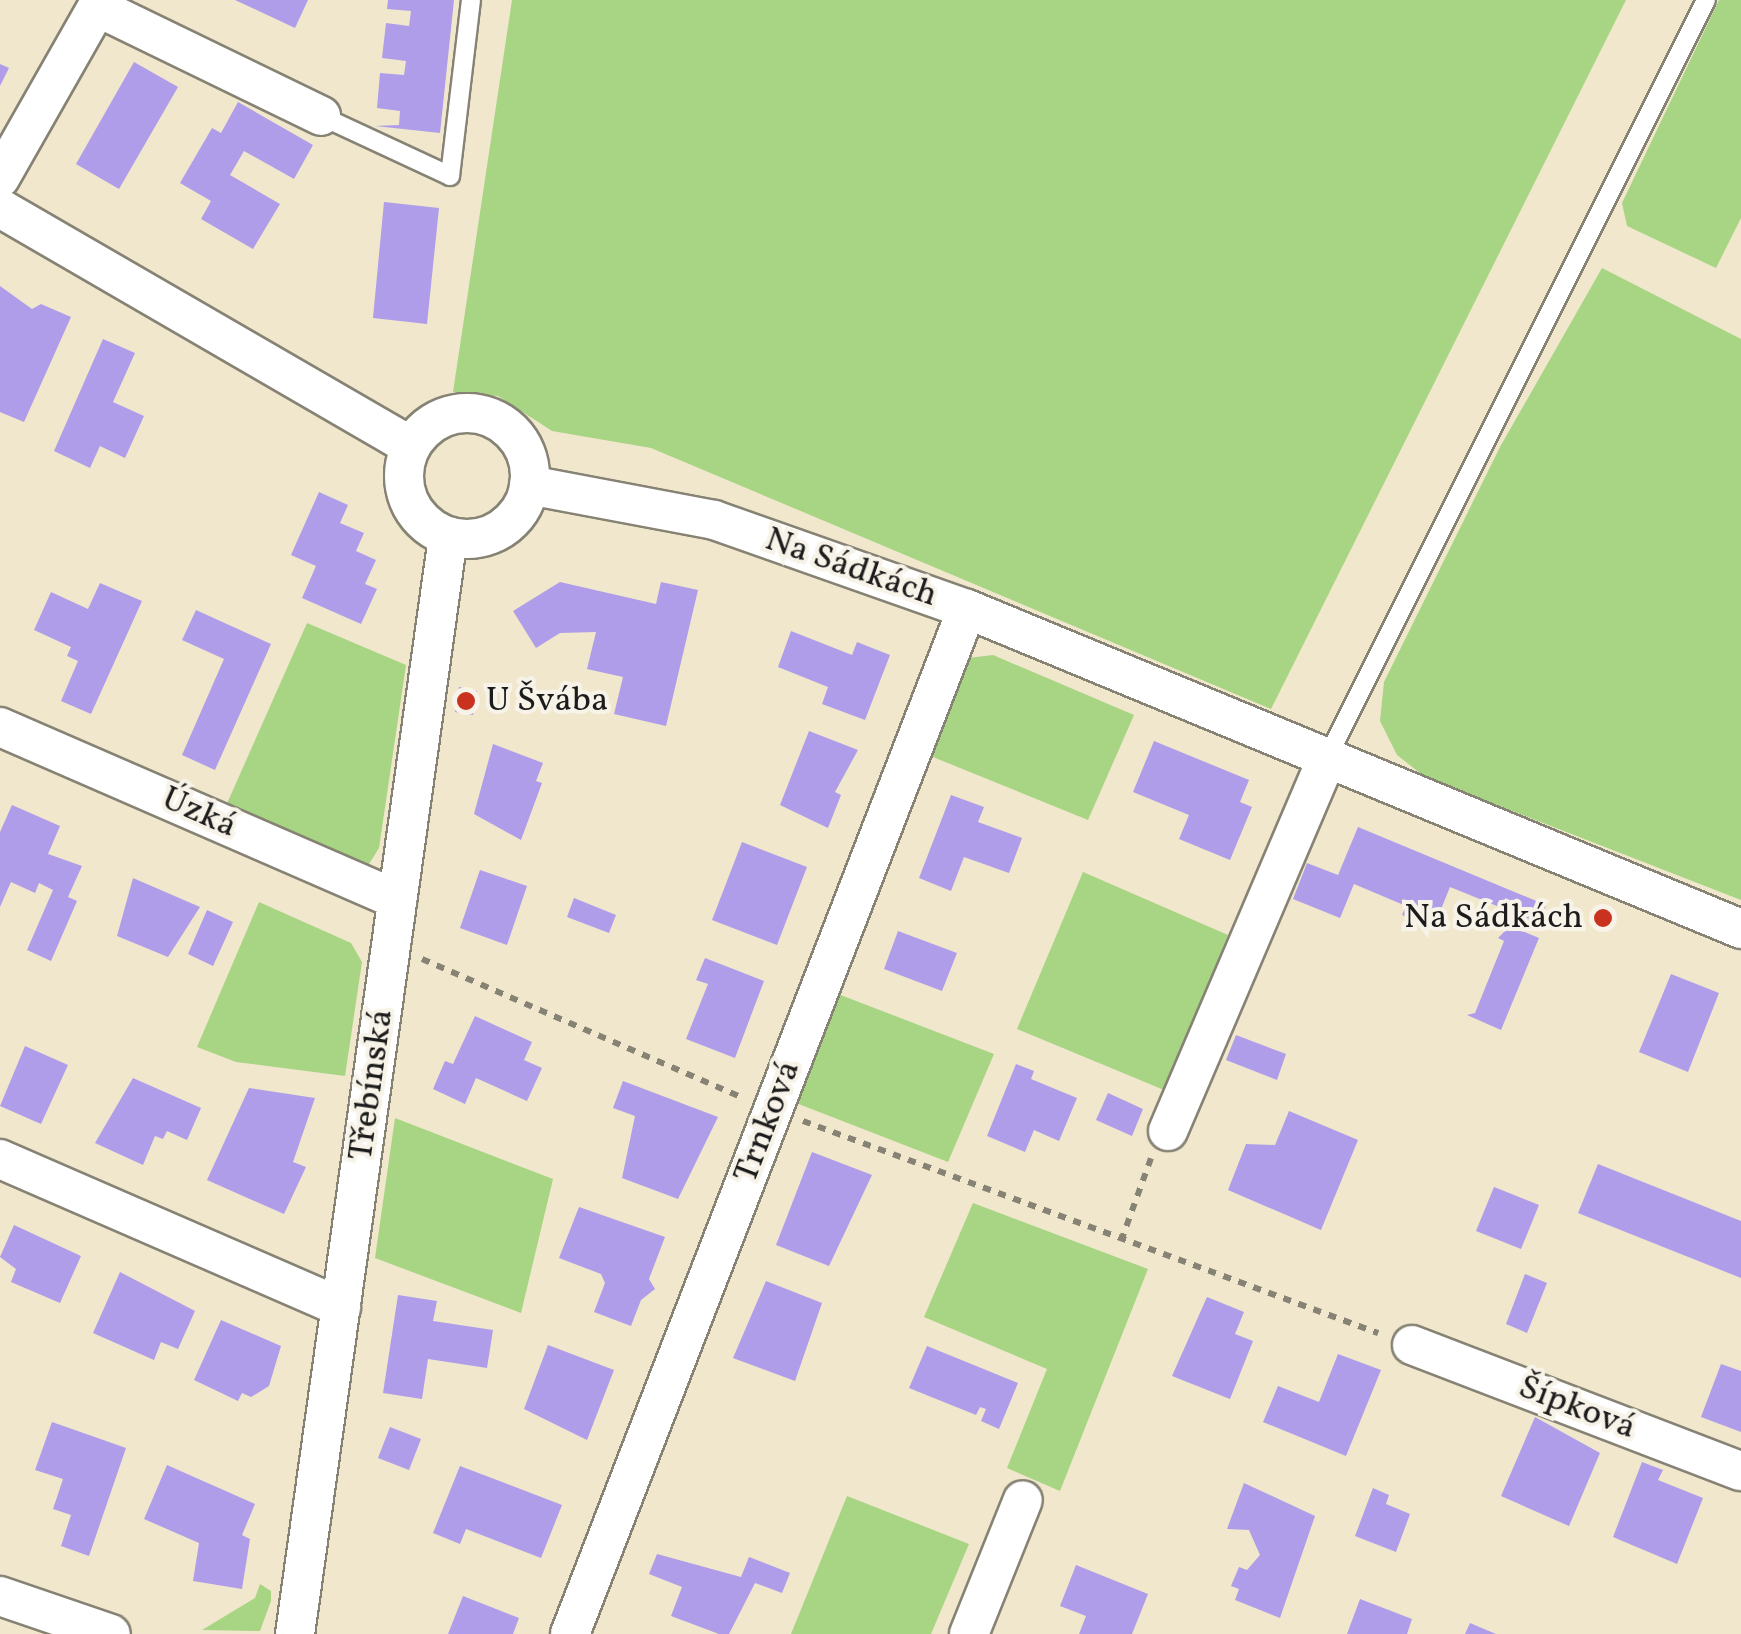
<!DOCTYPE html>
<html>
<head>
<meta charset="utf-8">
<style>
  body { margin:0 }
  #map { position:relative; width:1741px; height:1634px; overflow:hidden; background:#f0e7cd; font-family:Vollkorn,serif }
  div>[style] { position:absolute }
  .green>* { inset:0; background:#a7d583 }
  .building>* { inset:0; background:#af9de9 }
  .path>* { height:6px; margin-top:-3px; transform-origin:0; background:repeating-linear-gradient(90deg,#868274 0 8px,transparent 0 16px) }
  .roads { filter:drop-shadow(2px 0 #868274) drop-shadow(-2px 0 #868274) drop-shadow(0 2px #868274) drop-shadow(0 -2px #868274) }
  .service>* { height:18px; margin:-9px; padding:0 9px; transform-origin:9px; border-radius:9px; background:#fff }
  .minor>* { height:38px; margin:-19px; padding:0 19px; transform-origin:19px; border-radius:19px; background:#fff }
  .minor>.ring { margin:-19px; padding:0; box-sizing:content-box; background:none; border:38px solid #fff; border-radius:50% }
  .dots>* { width:28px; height:28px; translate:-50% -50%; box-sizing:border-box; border:5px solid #f7f3e8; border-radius:50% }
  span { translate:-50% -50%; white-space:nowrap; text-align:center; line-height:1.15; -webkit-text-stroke:8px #f7f3e8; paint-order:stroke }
  .street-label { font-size:35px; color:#1c1c1c }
  .poi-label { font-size:35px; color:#1c1c1c }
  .left { translate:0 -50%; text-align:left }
  .right { translate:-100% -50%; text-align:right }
</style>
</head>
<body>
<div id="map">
  <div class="green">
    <div style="clip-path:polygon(512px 0,1626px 0,1271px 709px,651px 448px,552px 431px,498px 396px,453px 392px)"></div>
    <div style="clip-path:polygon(1719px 0,1741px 0,1741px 218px,1716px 268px,1627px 226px,1622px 203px)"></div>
    <div style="clip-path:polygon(1602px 268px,1741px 339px,1741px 900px,1425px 777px,1397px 755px,1380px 721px,1384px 682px,1500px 447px)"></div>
    <div style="clip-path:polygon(307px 623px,406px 665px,379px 848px,369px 864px,348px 863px,225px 808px)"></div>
    <div style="clip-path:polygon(993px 655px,1134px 715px,1088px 820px,928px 755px,968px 658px)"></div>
    <div style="clip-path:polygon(1083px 872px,1228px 935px,1164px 1090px,1017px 1029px)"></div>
    <div style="clip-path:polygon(259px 902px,351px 943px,362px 962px,345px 1076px,236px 1062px,197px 1047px)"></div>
    <div style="clip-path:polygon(838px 994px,994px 1054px,948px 1162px,796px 1103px)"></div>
    <div style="clip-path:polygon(395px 1118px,553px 1179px,521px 1313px,375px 1258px)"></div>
    <div style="clip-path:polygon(973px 1203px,1148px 1269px,1060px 1491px,1007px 1468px,1047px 1369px,924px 1317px)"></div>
    <div style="clip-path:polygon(847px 1496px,969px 1544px,931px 1634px,791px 1634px)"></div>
    <div style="clip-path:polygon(260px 1584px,271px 1591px,271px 1601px,260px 1631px,202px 1630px,255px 1598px)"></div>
  </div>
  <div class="building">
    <div style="clip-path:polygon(235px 0,308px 0,295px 28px)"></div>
    <div style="clip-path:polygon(388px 0,454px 0,440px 133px,375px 126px,399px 125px,400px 111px,377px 108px,380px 73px,404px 75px,406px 61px,382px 58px,386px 23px,409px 26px,411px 11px,387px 9px)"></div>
    <div style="clip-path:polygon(134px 62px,178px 87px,119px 189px,76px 164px)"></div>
    <div style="clip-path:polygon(0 64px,9px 68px,0 86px)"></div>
    <div style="clip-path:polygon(238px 102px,313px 145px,294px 179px,244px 151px,230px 175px,280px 204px,253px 249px,201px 219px,211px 201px,180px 183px,212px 128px,221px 133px)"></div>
    <div style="clip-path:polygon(384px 202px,439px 208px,427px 324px,373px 318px)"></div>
    <div style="clip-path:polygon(0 286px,32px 309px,41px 304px,71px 317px,24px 422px,0 412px)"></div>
    <div style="clip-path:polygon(103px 339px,135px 353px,113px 402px,144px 416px,125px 458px,100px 446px,90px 468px,54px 451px)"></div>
    <div style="clip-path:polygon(319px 492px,348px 505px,340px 523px,364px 533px,356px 551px,376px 560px,365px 584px,377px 589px,361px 624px,302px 598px,316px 566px,291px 555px)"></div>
    <div style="clip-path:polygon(560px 582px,656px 604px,661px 582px,698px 590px,666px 726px,614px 714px,623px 677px,587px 669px,596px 632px,560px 633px,536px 648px,513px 611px)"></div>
    <div style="clip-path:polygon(100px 583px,142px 601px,91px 714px,61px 701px,78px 661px,67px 656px,71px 647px,34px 630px,51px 592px,88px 609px)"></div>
    <div style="clip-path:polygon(196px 610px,271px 644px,215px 770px,182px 755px,224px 659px,182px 640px)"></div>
    <div style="clip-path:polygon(791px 631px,852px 655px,857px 642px,890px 655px,865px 720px,822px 704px,828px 687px,778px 667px)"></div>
    <div style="clip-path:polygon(459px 687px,477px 691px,473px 715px,455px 712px)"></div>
    <div style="clip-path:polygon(809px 731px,858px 750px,835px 792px,841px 795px,828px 828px,780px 805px)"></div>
    <div style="clip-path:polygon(1154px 741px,1249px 780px,1240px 802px,1252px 807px,1230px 860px,1179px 839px,1189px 815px,1133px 792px)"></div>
    <div style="clip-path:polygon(493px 744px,543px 763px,536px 781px,542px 783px,521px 840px,474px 814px)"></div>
    <div style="clip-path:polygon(951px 795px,984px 807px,978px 822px,1022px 838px,1009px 873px,964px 857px,951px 891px,919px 878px)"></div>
    <div style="clip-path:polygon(12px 805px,60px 826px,48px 854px,82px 866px,68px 897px,77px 901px,51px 961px,27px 950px,53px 890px,39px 883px,35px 893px,11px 882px,0 907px,0 832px)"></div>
    <div style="clip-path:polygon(1358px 827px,1546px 905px,1539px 923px,1450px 887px,1433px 929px,1402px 915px,1406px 906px,1354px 884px,1340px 918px,1293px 899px,1307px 863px,1338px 875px)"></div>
    <div style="clip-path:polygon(742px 842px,807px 867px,777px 945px,712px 920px)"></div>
    <div style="clip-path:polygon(480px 870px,527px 886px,507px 945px,460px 928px)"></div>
    <div style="clip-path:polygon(133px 878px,200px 907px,168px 957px,117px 936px)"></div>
    <div style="clip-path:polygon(574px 898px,616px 915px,609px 933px,567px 917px)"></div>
    <div style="clip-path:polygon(207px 910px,233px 922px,213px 966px,188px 954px)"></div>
    <div style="clip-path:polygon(1510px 926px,1539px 938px,1501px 1030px,1467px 1015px,1475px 1013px,1504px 941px,1498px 938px)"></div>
    <div style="clip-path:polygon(898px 931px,957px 953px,942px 991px,884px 969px)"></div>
    <div style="clip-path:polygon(705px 958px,764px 981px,735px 1058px,686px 1039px,708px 984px,696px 980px)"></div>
    <div style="clip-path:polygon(1671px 974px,1719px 993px,1688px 1072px,1639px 1052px)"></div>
    <div style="clip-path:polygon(475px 1016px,532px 1042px,524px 1060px,542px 1068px,527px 1101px,476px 1078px,465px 1104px,433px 1089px,445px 1061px,453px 1064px)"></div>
    <div style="clip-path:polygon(1236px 1035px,1286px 1054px,1277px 1080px,1226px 1060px)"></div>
    <div style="clip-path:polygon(25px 1046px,68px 1065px,41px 1124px,0 1106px)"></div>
    <div style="clip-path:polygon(1016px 1064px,1034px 1071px,1031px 1079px,1077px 1098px,1059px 1141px,1034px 1130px,1025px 1152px,987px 1136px)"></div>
    <div style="clip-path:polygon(133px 1078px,201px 1108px,187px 1140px,167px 1131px,163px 1139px,155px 1136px,143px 1165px,95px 1143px)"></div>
    <div style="clip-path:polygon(623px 1081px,718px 1117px,678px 1199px,622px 1178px,635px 1116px,613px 1108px)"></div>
    <div style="clip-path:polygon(249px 1088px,315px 1098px,293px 1162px,306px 1167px,284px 1214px,207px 1180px)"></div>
    <div style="clip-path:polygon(1108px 1093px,1143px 1109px,1132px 1136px,1096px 1120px)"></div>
    <div style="clip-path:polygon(1289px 1111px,1358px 1140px,1321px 1230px,1228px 1190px,1246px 1144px,1275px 1145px)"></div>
    <div style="clip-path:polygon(812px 1152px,872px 1175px,829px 1266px,776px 1245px)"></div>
    <div style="clip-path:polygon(1598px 1164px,1741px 1221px,1741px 1278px,1578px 1213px)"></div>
    <div style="clip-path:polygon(1494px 1187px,1539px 1205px,1521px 1249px,1476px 1231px)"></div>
    <div style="clip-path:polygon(579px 1207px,665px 1237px,649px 1279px,655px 1289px,641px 1300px,631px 1326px,594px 1312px,605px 1283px,601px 1274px,559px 1258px)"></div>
    <div style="clip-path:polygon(14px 1225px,81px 1256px,60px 1303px,11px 1282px,16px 1269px,0 1257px)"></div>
    <div style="clip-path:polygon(120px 1272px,195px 1311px,178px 1349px,161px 1342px,154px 1360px,93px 1333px)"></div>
    <div style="clip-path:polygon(1525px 1274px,1547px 1283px,1527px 1333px,1506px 1324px)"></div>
    <div style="clip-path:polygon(766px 1281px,822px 1303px,795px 1381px,733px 1358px)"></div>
    <div style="clip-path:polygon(398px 1295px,437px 1301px,433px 1321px,493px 1330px,487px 1368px,428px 1359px,422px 1399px,383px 1393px)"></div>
    <div style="clip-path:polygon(1207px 1297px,1244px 1312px,1235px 1334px,1253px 1341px,1230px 1399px,1172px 1376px)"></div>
    <div style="clip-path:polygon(221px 1320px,281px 1346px,269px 1386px,251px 1397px,242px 1393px,238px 1401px,194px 1380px)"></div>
    <div style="clip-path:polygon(548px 1345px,614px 1370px,587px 1440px,524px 1409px)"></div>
    <div style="clip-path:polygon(927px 1346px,1018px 1383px,999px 1429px,981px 1421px,986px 1409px,980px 1407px,976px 1415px,909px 1388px)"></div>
    <div style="clip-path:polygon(1338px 1354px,1381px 1370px,1346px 1456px,1263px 1422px,1278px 1386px,1319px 1402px)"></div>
    <div style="clip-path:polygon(1721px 1364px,1741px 1371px,1741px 1432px,1701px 1417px)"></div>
    <div style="clip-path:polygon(1535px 1417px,1600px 1453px,1569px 1526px,1501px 1496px)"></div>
    <div style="clip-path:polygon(52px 1422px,126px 1448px,89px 1556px,61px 1546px,71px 1515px,53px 1509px,63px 1479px,35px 1470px)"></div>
    <div style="clip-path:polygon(390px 1427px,421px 1439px,409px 1470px,378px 1458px)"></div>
    <div style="clip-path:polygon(1642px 1462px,1663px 1470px,1658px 1480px,1703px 1498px,1677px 1564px,1613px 1537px)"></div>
    <div style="clip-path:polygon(167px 1465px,255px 1504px,242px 1535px,250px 1539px,242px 1589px,193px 1581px,199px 1543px,144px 1519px)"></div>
    <div style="clip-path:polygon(460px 1466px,562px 1505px,541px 1558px,466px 1529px,460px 1544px,433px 1533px)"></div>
    <div style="clip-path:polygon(1244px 1483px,1315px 1516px,1280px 1618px,1235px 1600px,1239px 1589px,1231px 1586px,1239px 1567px,1247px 1570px,1260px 1555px,1249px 1530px,1227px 1529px)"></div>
    <div style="clip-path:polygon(1373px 1488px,1389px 1495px,1386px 1504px,1410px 1514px,1396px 1552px,1355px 1536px)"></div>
    <div style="clip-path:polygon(657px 1554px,741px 1577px,749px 1557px,790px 1573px,782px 1593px,755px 1583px,729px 1634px,719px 1634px,671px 1616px,682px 1587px,649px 1574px)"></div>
    <div style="clip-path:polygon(1076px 1565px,1148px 1594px,1132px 1634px,1079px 1634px,1086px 1616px,1060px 1606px)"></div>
    <div style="clip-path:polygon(463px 1596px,519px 1618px,513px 1634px,448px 1634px)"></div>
    <div style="clip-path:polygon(1360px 1599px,1412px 1619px,1407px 1634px,1347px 1634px)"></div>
    <div style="clip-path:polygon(1470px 1623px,1496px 1634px,1465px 1634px)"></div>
  </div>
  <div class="path">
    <div style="left:422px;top:959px;width:348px;rotate:23.4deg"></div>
    <div style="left:803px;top:1121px;width:613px;rotate:20.24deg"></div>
    <div style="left:1121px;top:1241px;width:88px;rotate:-70.1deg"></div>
  </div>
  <div class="roads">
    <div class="service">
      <div style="left:321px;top:116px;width:142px;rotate:24.9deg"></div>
      <div style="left:450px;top:176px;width:177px;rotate:-83.2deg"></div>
      <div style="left:1327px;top:758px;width:847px;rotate:-63.43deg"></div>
    </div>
    <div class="minor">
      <div style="left:99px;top:8px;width:247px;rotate:25.9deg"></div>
      <div style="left:0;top:178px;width:205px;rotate:-60.4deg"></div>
      <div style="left:0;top:208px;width:474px;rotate:30.1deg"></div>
      <div class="ring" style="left:404px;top:413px;width:88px;height:88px"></div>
      <div style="left:529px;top:485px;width:188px;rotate:10.7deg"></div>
      <div style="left:714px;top:520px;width:268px;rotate:19.4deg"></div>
      <div style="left:967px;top:609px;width:838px;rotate:22.46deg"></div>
      <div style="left:0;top:727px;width:433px;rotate:23.5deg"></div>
      <div style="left:1168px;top:1131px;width:405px;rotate:-66.9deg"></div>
      <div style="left:0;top:1159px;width:372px;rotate:23.5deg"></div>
      <div style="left:1412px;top:1345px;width:352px;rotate:21deg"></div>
      <div style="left:0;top:1596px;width:117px;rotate:18.9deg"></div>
      <div style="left:295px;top:1634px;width:1108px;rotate:-82.06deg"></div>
      <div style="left:570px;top:1634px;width:1099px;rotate:-68.83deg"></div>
      <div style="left:969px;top:1634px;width:144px;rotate:-68.1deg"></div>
    </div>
  </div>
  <div class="dots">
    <div style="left:466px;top:701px;background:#c8321e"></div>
    <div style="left:1603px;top:918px;background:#c8321e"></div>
  </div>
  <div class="street-label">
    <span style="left:851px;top:568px;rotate:19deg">Na Sádkách</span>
    <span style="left:199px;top:813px;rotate:24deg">Úzká</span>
    <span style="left:372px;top:1085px;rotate:-82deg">Třebínská</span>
    <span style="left:768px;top:1122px;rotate:-69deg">Trnková</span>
    <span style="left:1577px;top:1408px;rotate:21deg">Šípková</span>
  </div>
  <div class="poi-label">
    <span class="left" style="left:486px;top:701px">U Švába</span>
    <span class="right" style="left:1583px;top:918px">Na Sádkách</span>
  </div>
</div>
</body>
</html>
